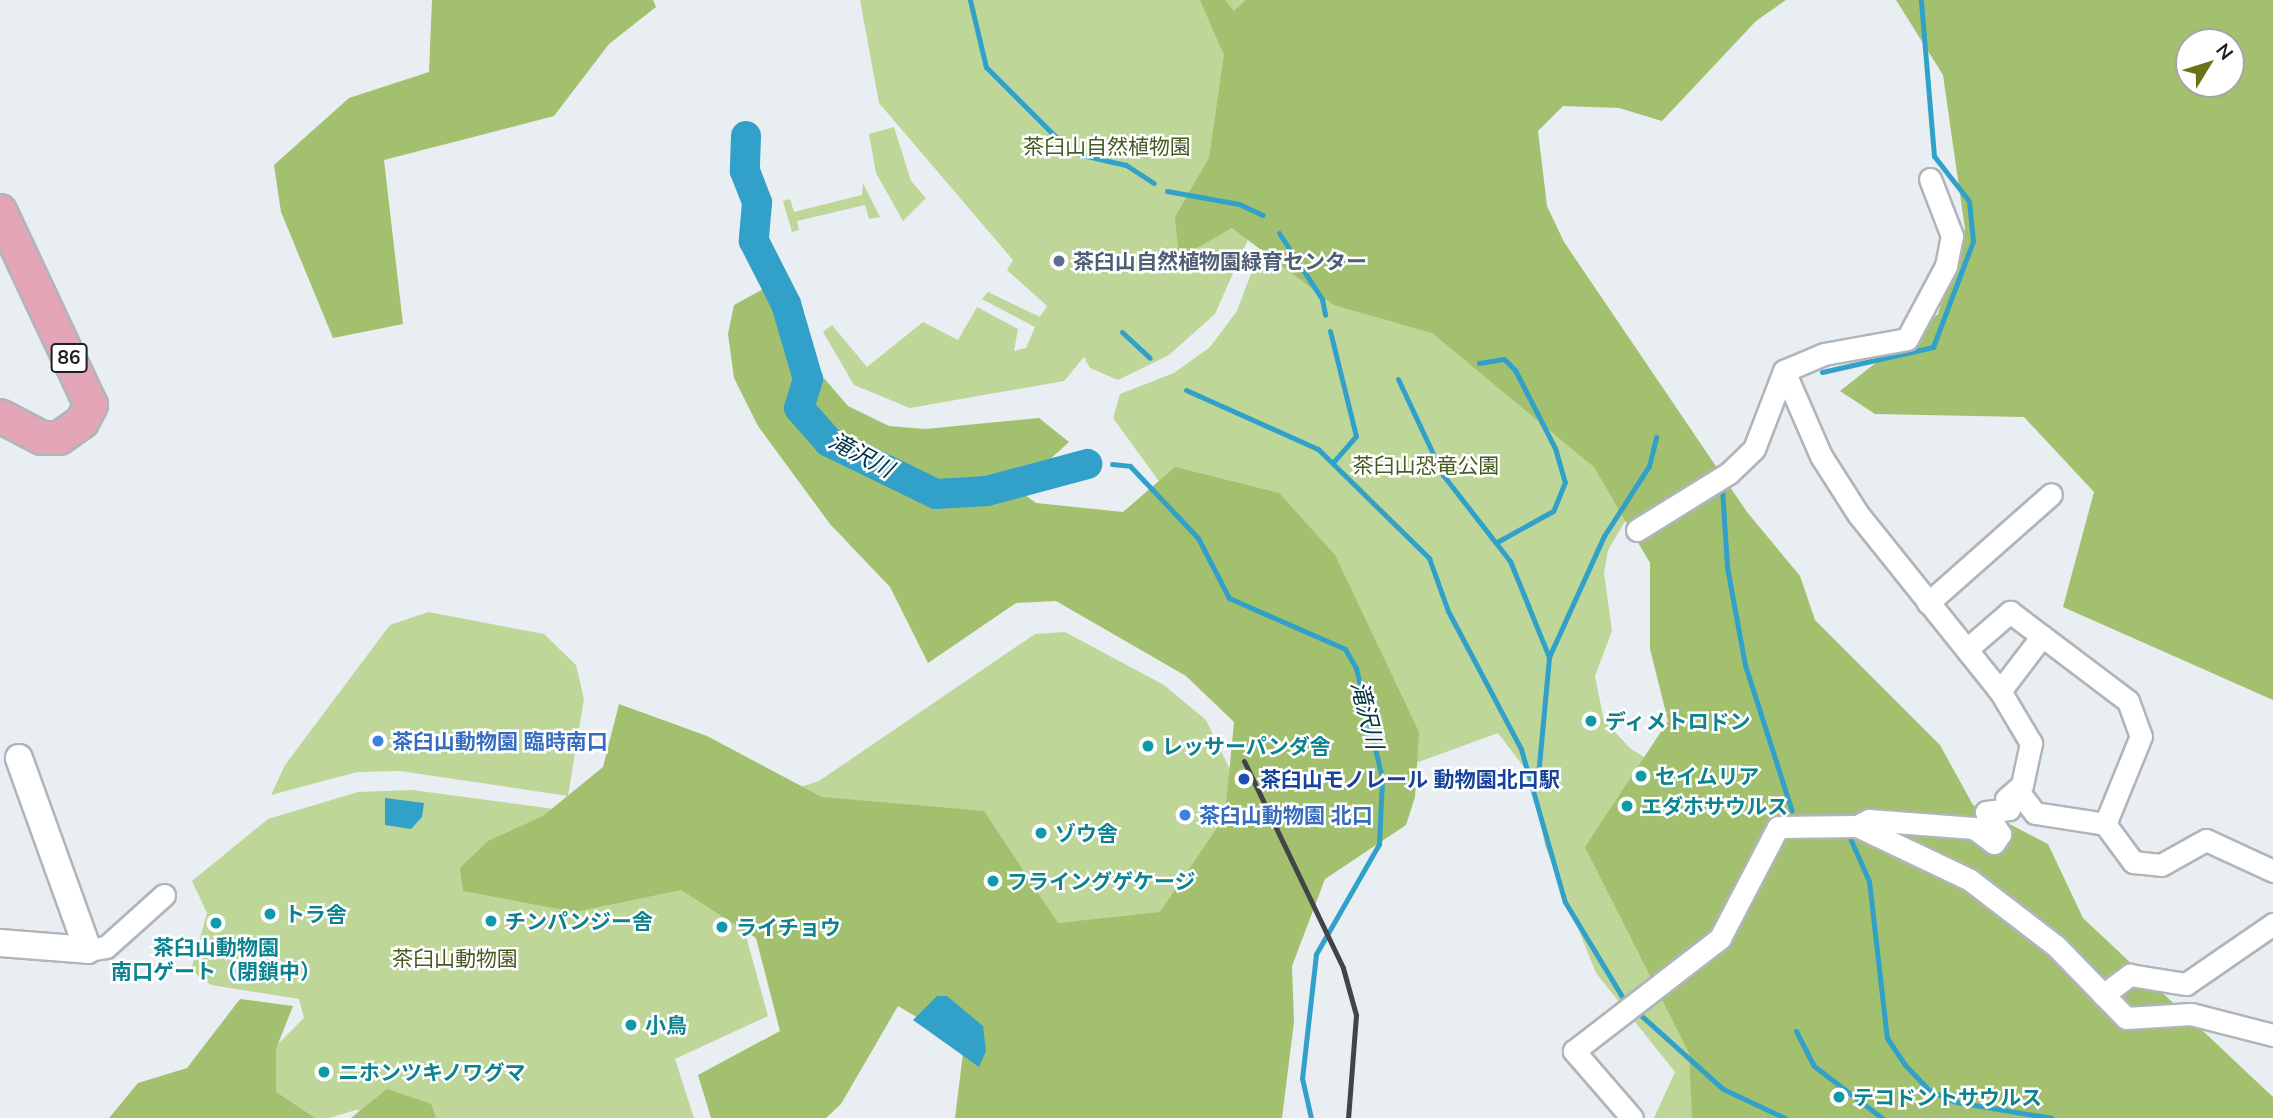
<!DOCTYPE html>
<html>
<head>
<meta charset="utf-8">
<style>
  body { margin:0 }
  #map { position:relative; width:2273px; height:1118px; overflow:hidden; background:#e9eef3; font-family:Mulish,"Noto Sans JP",sans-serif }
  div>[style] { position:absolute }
  .green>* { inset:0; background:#bed697 }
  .forest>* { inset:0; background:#a2c06e }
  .water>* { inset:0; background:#32a1c9 }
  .stream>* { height:5px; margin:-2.5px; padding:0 2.5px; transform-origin:2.5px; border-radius:2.5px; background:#32a1c9 }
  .river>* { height:30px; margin:-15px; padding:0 15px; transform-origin:15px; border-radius:15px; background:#32a1c9 }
  .roads { filter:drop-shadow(2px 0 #b0b5ba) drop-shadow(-2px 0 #b0b5ba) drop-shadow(0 2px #b0b5ba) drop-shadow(0 -2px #b0b5ba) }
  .minor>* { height:21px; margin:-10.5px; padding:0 10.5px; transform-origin:10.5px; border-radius:10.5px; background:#fff }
  .tertiary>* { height:26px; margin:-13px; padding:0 13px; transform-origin:13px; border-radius:13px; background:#fff }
  .primary>* { height:32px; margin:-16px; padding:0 16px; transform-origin:16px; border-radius:16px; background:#e4a6b7 }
  .rail>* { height:5px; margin:-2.5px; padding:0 2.5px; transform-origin:2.5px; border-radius:2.5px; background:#424446 }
  .dots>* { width:19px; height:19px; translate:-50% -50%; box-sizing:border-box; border:4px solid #fff; border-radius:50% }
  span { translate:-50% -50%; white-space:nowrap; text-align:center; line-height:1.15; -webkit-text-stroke:5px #fff; paint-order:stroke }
  .shield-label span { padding:2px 5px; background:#fff; border:2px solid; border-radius:5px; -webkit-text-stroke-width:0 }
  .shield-label { font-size:19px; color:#1d1f20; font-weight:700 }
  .park-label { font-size:21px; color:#475a21 }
  .service-label { font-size:21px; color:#4e5e75; font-weight:700 }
  .left { translate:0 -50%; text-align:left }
  .culture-label { font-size:21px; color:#0d838f; font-weight:700 }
  .shop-label { font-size:21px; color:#366cbe; font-weight:700 }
  .transit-label { font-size:21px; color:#164399; font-weight:700 }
  .water-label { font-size:23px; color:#003243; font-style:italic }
  .north { position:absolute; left:2175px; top:28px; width:70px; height:70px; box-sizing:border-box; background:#fff; border:2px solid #a5a5a6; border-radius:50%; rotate:52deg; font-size:19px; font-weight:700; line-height:28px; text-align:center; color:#1d1f20 }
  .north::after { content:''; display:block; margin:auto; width:24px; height:32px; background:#6d7219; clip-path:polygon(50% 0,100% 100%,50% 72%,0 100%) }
</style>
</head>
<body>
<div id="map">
  <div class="green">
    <div style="clip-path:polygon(860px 0,1318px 0,1254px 226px,1215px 314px,1169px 355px,1118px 380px,1090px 368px,1084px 357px,1064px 381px,910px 408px,854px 385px,823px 332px,832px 325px,867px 367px,923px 322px,958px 340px,977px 307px,1018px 329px,1014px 351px,1026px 348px,1035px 327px,982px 299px,988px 292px,1040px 317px,1047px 306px,1007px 270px,1013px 260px,879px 103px)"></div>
    <div style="clip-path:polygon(894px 127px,911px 181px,926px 198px,903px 221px,876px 173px,869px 134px)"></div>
    <div style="clip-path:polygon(863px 183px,880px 217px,869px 219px,865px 205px,797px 221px,799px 230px,792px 232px,783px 201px,790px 199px,794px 212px,862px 195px)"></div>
    <div style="clip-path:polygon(1308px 216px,1638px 500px,1608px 550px,1604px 573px,1612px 631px,1595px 676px,1604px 721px,1631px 749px,2250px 1118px,1654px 1118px,1675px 1072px,1596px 973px,1545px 846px,1532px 778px,1498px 733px,1394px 771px,1235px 586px,1113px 418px,1120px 394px,1174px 373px,1210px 347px,1237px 311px,1261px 247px)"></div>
    <div style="clip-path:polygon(428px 612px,544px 634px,576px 665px,584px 699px,568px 796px,400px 771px,357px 772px,271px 795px,285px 765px,390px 625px)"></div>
    <div style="clip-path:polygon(1065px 632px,1164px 685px,1206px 720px,1237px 784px,1221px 827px,1081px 1059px,738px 907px,768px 1016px,675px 1059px,694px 1118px,407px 1118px,356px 1110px,329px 1118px,204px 1118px,304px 1018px,299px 999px,211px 985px,191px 970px,207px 913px,192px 881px,268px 819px,358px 792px,412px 790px,569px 811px,758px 801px,819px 781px,1035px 634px)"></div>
  </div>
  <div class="forest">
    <div style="clip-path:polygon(432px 0,653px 0,656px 7px,609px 44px,554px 116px,384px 160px,403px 324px,333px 338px,281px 212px,274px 165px,349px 98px,429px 72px)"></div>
    <div style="clip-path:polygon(1200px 0,1225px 0,1234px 11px,1246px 0,1786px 0,1756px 21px,1662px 121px,1619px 108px,1563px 106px,1538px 131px,1547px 206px,1564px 242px,1747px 512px,1800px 576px,1815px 620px,1940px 745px,1973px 805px,2048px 844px,2083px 918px,2273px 1097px,2273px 1118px,1692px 1118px,1689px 1053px,1585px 847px,1668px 721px,1650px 649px,1650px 563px,1594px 467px,1432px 333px,1334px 305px,1232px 228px,1179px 258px,1175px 217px,1209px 158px,1224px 55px)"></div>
    <div style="clip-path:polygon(evenodd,1896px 0,2273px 0,2273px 700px,2063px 607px,2094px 492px,2024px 417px,1875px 414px,1840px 391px,1938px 314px,1965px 229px,1943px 75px,1896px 0,2189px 42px,2231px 42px,2231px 84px,2189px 84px,2189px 42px)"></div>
    <div style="clip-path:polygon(781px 279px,817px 370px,848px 406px,889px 426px,925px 429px,1039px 418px,1069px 442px,1017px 489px,1036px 503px,1123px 512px,1175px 467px,1279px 493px,1335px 555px,1419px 732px,1415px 797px,1406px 825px,1325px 879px,1292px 966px,1294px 1022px,1282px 1118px,955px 1118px,964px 1045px,898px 1006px,841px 1104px,826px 1118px,711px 1118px,698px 1075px,780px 1031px,756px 938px,681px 890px,575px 912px,463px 891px,460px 868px,488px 841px,543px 816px,603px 767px,619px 704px,707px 736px,822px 797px,984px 811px,1058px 923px,1160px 912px,1225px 816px,1234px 722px,1186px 676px,1056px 601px,1016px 603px,928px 663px,890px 587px,830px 524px,758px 426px,734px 378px,728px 334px,734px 305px)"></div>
    <div style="clip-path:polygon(240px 999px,293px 1006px,276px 1049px,276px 1092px,315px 1118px,109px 1118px,138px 1083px,187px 1068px)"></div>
    <div style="clip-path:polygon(387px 1089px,431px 1104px,436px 1118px,351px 1118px)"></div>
  </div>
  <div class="water">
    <div style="clip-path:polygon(385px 798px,424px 803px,422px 817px,411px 829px,385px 825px)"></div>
    <div style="clip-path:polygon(937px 996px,947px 996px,983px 1026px,986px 1051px,979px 1067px,913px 1020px)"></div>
  </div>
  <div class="stream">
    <div style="left:970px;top:0;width:69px;rotate:76.6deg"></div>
    <div style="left:986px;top:67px;width:113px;rotate:45deg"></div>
    <div style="left:1078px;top:154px;width:49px;rotate:12.9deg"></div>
    <div style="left:1126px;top:165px;width:33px;rotate:33deg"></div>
    <div style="left:1167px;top:191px;width:73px;rotate:10.2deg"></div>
    <div style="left:1239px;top:204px;width:26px;rotate:25deg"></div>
    <div style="left:1279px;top:233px;width:79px;rotate:56.9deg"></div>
    <div style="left:1322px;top:299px;width:16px;rotate:79deg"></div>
    <div style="left:1330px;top:331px;width:108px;rotate:76.1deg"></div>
    <div style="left:1356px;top:436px;width:35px;rotate:131deg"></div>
    <div style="left:1122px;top:332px;width:38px;rotate:43deg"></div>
    <div style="left:1479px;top:363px;width:25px;rotate:-9deg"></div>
    <div style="left:1504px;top:359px;width:16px;rotate:45deg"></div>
    <div style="left:1515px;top:370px;width:88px;rotate:62.9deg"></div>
    <div style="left:1555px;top:448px;width:35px;rotate:74deg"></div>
    <div style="left:1565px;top:482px;width:31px;rotate:112deg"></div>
    <div style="left:1553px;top:511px;width:64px;rotate:151deg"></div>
    <div style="left:1822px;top:372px;width:114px;rotate:-12.7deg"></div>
    <div style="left:1933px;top:347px;width:113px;rotate:-69.3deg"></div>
    <div style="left:1973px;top:241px;width:40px;rotate:-95.7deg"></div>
    <div style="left:1969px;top:201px;width:57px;rotate:-127.9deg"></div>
    <div style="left:1934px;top:156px;width:157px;rotate:-94.8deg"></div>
    <div style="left:1398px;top:379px;width:106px;rotate:64.9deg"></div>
    <div style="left:1443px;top:475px;width:109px;rotate:52.1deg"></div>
    <div style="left:1510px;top:561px;width:104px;rotate:67.9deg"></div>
    <div style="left:1186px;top:390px;width:145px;rotate:24.1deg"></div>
    <div style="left:1318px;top:449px;width:156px;rotate:44.5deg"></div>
    <div style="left:1429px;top:558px;width:56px;rotate:70.3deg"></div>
    <div style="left:1448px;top:611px;width:156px;rotate:62.1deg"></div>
    <div style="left:1521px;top:749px;width:159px;rotate:74deg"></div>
    <div style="left:1565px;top:902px;width:112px;rotate:58.9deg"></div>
    <div style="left:1112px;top:464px;width:18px;rotate:6deg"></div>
    <div style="left:1130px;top:466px;width:99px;rotate:46.6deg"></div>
    <div style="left:1198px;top:538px;width:68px;rotate:62.7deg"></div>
    <div style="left:1229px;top:598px;width:127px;rotate:23.7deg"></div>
    <div style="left:1345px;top:649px;width:22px;rotate:60deg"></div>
    <div style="left:1356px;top:668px;width:113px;rotate:76.7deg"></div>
    <div style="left:1382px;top:778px;width:66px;rotate:92.6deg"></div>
    <div style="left:1379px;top:844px;width:127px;rotate:119.8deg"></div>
    <div style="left:1316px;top:954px;width:125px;rotate:96.4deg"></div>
    <div style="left:1302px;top:1078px;width:41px;rotate:77.3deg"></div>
    <div style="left:1722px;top:489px;width:78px;rotate:86.3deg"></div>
    <div style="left:1727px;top:567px;width:100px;rotate:79.6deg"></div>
    <div style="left:1745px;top:665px;width:153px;rotate:72.2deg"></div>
    <div style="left:1531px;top:782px;width:9px;rotate:-41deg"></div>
    <div style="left:1538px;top:776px;width:120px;rotate:-84.7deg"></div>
    <div style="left:1549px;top:657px;width:133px;rotate:-65.6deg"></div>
    <div style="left:1604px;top:536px;width:83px;rotate:-57.3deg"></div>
    <div style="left:1649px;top:466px;width:30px;rotate:-76deg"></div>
    <div style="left:1850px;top:838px;width:47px;rotate:66.2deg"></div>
    <div style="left:1869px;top:881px;width:158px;rotate:83.5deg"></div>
    <div style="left:1887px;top:1038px;width:32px;rotate:56deg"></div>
    <div style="left:1905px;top:1065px;width:36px;rotate:46deg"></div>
    <div style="left:1930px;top:1091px;width:28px;rotate:23deg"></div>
    <div style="left:1956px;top:1102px;width:97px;rotate:9.5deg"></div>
    <div style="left:1635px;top:1010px;width:118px;rotate:41.9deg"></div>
    <div style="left:1723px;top:1089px;width:68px;rotate:25.1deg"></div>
    <div style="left:1796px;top:1031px;width:39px;rotate:63deg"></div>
    <div style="left:1814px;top:1066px;width:86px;rotate:37.4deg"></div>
  </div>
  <div class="river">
    <div style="left:746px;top:136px;width:35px;rotate:92deg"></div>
    <div style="left:745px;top:171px;width:34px;rotate:69deg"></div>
    <div style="left:757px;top:203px;width:38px;rotate:95deg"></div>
    <div style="left:754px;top:241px;width:71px;rotate:63.1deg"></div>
    <div style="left:786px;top:304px;width:78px;rotate:73.7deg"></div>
    <div style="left:808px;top:379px;width:30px;rotate:107deg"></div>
    <div style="left:799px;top:408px;width:45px;rotate:48.6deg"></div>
    <div style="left:829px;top:442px;width:119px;rotate:25.9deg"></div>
    <div style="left:936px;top:494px;width:51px;rotate:-3.4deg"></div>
    <div style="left:987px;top:491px;width:104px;rotate:-15.1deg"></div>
  </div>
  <div class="roads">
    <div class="minor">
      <div style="left:1784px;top:371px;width:93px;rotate:66.5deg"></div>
      <div style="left:1821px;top:456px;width:69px;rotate:57.5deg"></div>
      <div style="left:1858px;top:514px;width:227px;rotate:51.3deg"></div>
      <div style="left:2000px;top:691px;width:69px;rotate:-52.6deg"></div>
      <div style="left:2042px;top:636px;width:108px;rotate:37.1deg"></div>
      <div style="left:2128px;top:701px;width:37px;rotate:70deg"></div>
      <div style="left:2141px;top:736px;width:95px;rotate:112.2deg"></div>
      <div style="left:2105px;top:824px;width:47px;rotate:53.6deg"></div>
      <div style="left:2133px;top:862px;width:28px;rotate:6deg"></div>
      <div style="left:2161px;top:865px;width:51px;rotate:-29.1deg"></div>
      <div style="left:2206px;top:840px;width:74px;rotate:24.8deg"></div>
      <div style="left:1637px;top:530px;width:108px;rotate:-31.8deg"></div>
      <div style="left:1729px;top:473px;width:35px;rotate:-44deg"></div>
      <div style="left:1754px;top:449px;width:84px;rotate:-69deg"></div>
      <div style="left:1784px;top:371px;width:43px;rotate:-23deg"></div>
      <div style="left:1824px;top:354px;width:84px;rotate:-10.2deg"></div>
      <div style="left:1907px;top:339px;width:83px;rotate:-61.9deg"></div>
      <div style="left:1946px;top:266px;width:31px;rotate:-79deg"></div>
      <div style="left:1952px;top:236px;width:61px;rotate:-111.1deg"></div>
      <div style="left:1928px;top:603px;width:164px;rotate:-41.5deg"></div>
      <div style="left:1967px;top:649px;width:57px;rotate:-40.7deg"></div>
      <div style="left:2010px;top:612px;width:40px;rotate:37deg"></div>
      <div style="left:2017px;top:790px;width:29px;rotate:52deg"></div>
      <div style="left:2035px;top:813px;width:71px;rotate:8.9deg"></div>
      <div style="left:1857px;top:826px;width:13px;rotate:-27deg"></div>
      <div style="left:1869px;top:820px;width:105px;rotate:4.4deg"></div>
      <div style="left:1974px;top:828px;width:25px;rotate:37deg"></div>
      <div style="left:1994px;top:843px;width:11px;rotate:-56deg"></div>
      <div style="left:2000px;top:834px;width:26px;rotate:-122deg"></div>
      <div style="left:1986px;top:812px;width:23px;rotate:-7deg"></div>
      <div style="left:2009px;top:809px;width:10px;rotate:-107deg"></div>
      <div style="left:2006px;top:799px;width:21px;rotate:-41deg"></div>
      <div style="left:2022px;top:785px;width:43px;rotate:-77.9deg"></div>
      <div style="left:2031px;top:743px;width:61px;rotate:-120.8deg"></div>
      <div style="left:88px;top:950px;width:18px;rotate:-9deg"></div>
      <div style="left:106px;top:947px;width:78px;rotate:-41.9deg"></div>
      <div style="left:2103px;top:995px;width:34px;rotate:-37deg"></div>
      <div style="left:2130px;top:975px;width:57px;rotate:9.1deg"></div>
      <div style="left:2186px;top:984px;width:106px;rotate:-34.6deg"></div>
      <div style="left:1632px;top:1118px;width:89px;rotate:-130.9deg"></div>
      <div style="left:1574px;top:1051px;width:185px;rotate:-37.7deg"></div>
      <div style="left:1720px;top:938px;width:125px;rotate:-62.4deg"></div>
      <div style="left:1778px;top:827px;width:79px;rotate:-0.7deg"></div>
      <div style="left:1857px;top:826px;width:125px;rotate:25.5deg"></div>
      <div style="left:1970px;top:880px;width:108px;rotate:37.5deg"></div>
      <div style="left:2056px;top:946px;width:100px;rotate:45.8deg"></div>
      <div style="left:2126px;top:1018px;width:65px;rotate:-3.5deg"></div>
      <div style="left:2191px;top:1014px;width:85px;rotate:14.4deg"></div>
    </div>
    <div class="tertiary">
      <div style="left:0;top:943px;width:88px;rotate:4.5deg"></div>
      <div style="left:88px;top:950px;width:204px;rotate:-109.8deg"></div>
    </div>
    <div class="primary">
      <div style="left:0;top:211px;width:214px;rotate:64.9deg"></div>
      <div style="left:91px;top:405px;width:19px;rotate:118deg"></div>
      <div style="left:82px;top:422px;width:28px;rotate:145deg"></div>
      <div style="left:59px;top:438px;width:17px;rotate:180deg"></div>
      <div style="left:42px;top:438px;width:47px;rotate:-152.4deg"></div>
    </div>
  </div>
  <div class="rail">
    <div style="left:1244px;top:761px;width:229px;rotate:64.4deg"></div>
    <div style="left:1343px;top:968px;width:49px;rotate:74.5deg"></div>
    <div style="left:1356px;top:1015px;width:103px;rotate:94.4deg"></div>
  </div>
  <div class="dots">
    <div style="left:1059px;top:261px;background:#5c6f8a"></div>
    <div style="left:1591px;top:721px;background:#0f9aa8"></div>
    <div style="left:378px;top:741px;background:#3f7fe0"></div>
    <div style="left:1148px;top:746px;background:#0f9aa8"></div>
    <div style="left:1641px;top:776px;background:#0f9aa8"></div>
    <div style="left:1244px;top:779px;background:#1a4fb4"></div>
    <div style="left:1627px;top:806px;background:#0f9aa8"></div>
    <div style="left:1185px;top:815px;background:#3f7fe0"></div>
    <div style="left:1041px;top:833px;background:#0f9aa8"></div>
    <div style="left:993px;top:881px;background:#0f9aa8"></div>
    <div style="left:270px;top:914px;background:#0f9aa8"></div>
    <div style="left:491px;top:921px;background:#0f9aa8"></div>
    <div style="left:216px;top:923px;background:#0f9aa8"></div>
    <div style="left:722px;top:927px;background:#0f9aa8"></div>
    <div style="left:631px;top:1025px;background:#0f9aa8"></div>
    <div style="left:324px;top:1072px;background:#0f9aa8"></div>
    <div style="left:1839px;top:1097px;background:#0f9aa8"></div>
  </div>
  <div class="shield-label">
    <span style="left:69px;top:358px">86</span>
  </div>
  <div class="park-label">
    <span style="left:1107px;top:146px">茶臼山自然植物園</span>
    <span style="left:1426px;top:465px">茶臼山恐竜公園</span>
    <span style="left:455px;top:958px">茶臼山動物園</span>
  </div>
  <div class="service-label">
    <span class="left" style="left:1073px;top:261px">茶臼山自然植物園緑育センター</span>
  </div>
  <div class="culture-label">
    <span class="left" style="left:1605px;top:721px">ディメトロドン</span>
    <span class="left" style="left:1162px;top:746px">レッサーパンダ舎</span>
    <span class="left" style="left:1655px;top:776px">セイムリア</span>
    <span class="left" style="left:1641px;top:806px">エダホサウルス</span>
    <span class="left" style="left:1055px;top:833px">ゾウ舎</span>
    <span class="left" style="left:1007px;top:881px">フライングゲケージ</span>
    <span class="left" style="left:284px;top:914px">トラ舎</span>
    <span class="left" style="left:505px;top:921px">チンパンジー舎</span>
    <span class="left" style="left:736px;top:927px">ライチョウ</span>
    <span style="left:216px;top:959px">茶臼山動物園<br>南口ゲート（閉鎖中）</span>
    <span class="left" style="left:645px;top:1025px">小鳥</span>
    <span class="left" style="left:338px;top:1072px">ニホンツキノワグマ</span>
    <span class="left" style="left:1853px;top:1097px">テコドントサウルス</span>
  </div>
  <div class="shop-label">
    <span class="left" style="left:392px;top:741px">茶臼山動物園 臨時南口</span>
    <span class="left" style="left:1199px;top:815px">茶臼山動物園 北口</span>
  </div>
  <div class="transit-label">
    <span class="left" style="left:1260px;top:779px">茶臼山モノレール 動物園北口駅</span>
  </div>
  <div class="water-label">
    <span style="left:861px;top:455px;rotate:28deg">滝沢川</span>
    <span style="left:1367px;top:715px;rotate:76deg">滝沢川</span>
  </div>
  <div class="north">N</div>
</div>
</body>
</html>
